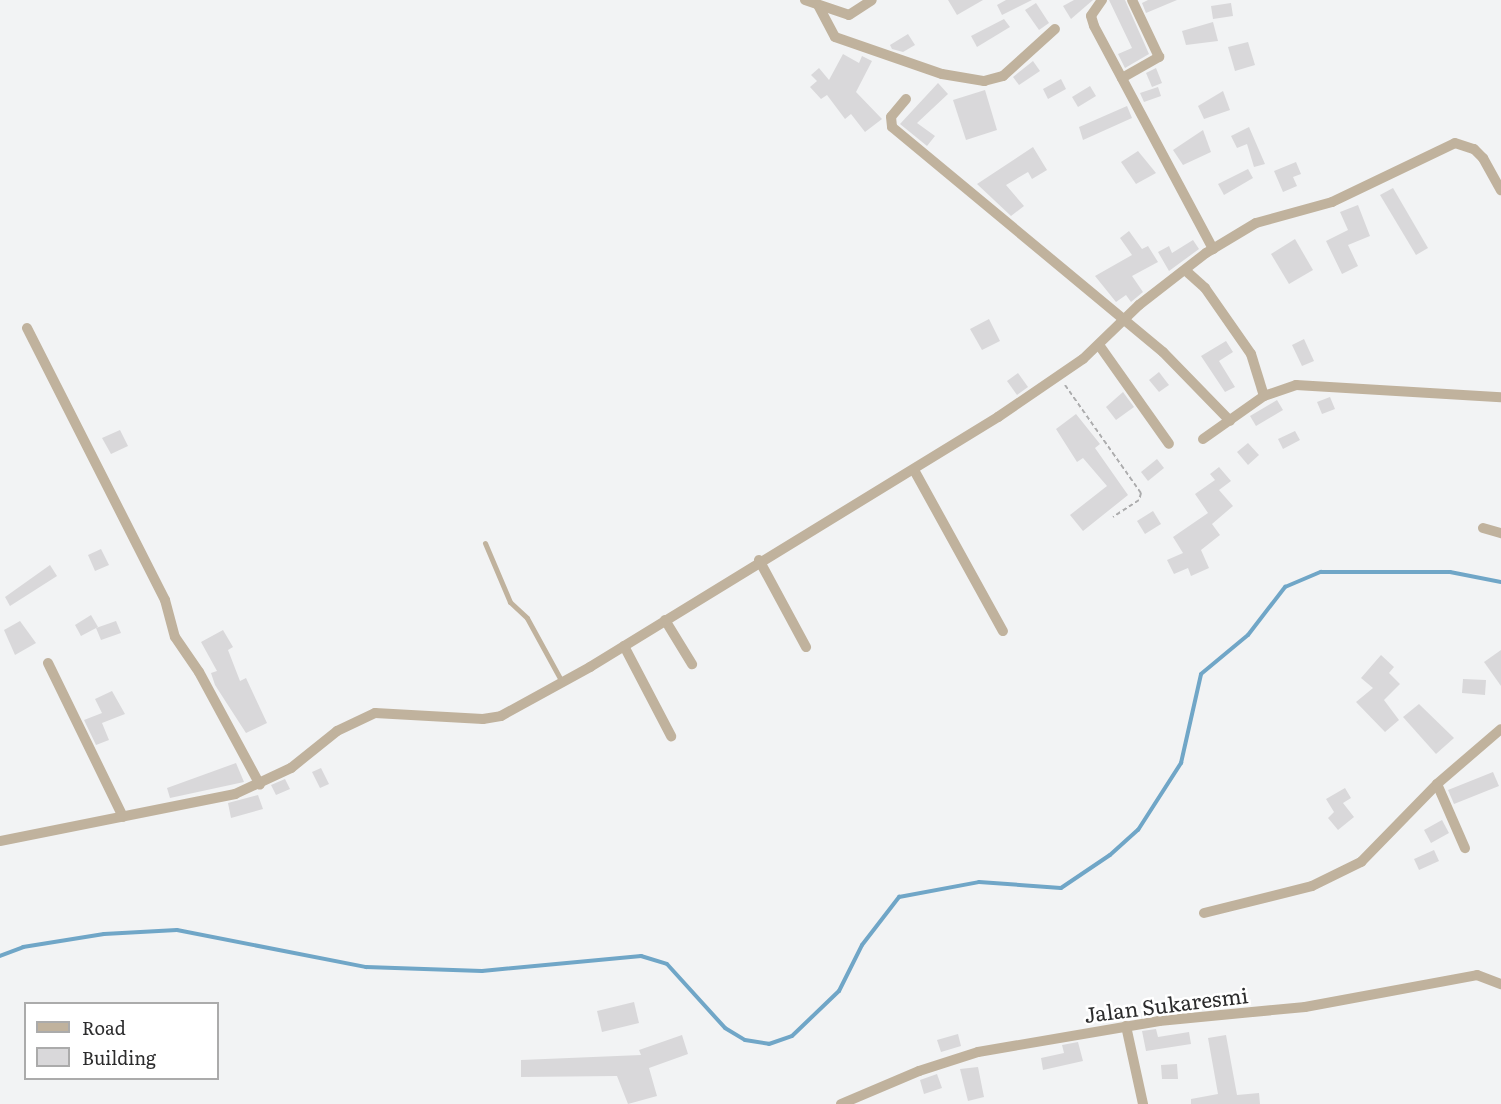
<!DOCTYPE html>
<html>
<head>
<meta charset="utf-8">
<style>
  body { margin:0 }
  #map { position:relative; width:1501px; height:1104px; overflow:hidden; background:#f2f3f4; font-family:Literata,serif }
  div>[style] { position:absolute }
  .stream>* { height:4px; margin:-2px; padding:0 2px; transform-origin:2px; border-radius:2px; background:#70a6c7 }
  .building>* { inset:0; background:#d9d8da }
  .path>* { height:2px; margin-top:-1px; transform-origin:0; background:repeating-linear-gradient(90deg,#acacad 0 4.5px,transparent 0 7.5px) }
  .lane>* { height:5px; margin:-2.5px; padding:0 2.5px; transform-origin:2.5px; border-radius:2.5px; background:#c0b29d }
  .street>* { height:10px; margin:-5px; padding:0 5px; transform-origin:5px; border-radius:5px; background:#c0b29d }
  span { translate:-50% -50%; white-space:nowrap; text-align:center; line-height:1.15; -webkit-text-stroke:5px #fff; paint-order:stroke }
  .street-label { font-size:21px; color:#2c2c2d }
  .legend { position:absolute; left:24px; top:1002px; width:195px; height:78px; box-sizing:border-box; background:#fff; border:2px solid #ababab; margin:0; padding:8px 10px; list-style:none; font-size:18px; color:#2c2c2d }
  .legend li { display:flex; align-items:center; gap:12px; height:30px }
  .legend b { width:30px; border:2px solid #ababab }
</style>
</head>
<body>
<div id="map">
  <div class="stream">
    <div style="left:0;top:956px;width:25px;rotate:-21deg"></div>
    <div style="left:23px;top:947px;width:82px;rotate:-9.1deg"></div>
    <div style="left:104px;top:934px;width:73px;rotate:-3.1deg"></div>
    <div style="left:177px;top:930px;width:193px;rotate:11.1deg"></div>
    <div style="left:366px;top:967px;width:116px;rotate:2deg"></div>
    <div style="left:482px;top:971px;width:160px;rotate:-5.4deg"></div>
    <div style="left:641px;top:956px;width:27px;rotate:17deg"></div>
    <div style="left:667px;top:964px;width:86px;rotate:47.8deg"></div>
    <div style="left:725px;top:1028px;width:23px;rotate:31deg"></div>
    <div style="left:745px;top:1040px;width:24px;rotate:9deg"></div>
    <div style="left:769px;top:1044px;width:24px;rotate:-19deg"></div>
    <div style="left:792px;top:1036px;width:65px;rotate:-43.8deg"></div>
    <div style="left:839px;top:991px;width:51px;rotate:-63.4deg"></div>
    <div style="left:862px;top:945px;width:61px;rotate:-52.4deg"></div>
    <div style="left:899px;top:897px;width:81px;rotate:-10.6deg"></div>
    <div style="left:979px;top:882px;width:82px;rotate:4.2deg"></div>
    <div style="left:1061px;top:888px;width:59px;rotate:-34deg"></div>
    <div style="left:1110px;top:855px;width:38px;rotate:-42deg"></div>
    <div style="left:1138px;top:830px;width:80px;rotate:-57.3deg"></div>
    <div style="left:1181px;top:763px;width:91px;rotate:-77.3deg"></div>
    <div style="left:1201px;top:674px;width:61px;rotate:-39.7deg"></div>
    <div style="left:1248px;top:635px;width:61px;rotate:-52.4deg"></div>
    <div style="left:1285px;top:587px;width:39px;rotate:-23deg"></div>
    <div style="left:1321px;top:572px;width:129px"></div>
    <div style="left:1450px;top:572px;width:52px;rotate:11.1deg"></div>
  </div>
  <div class="building">
    <div style="clip-path:polygon(948px 0,983px 0,957px 15px)"></div>
    <div style="clip-path:polygon(1006px 0,1032px 0,1002px 15px,997px 5px)"></div>
    <div style="clip-path:polygon(1074px 0,1093px 0,1071px 19px,1063px 6px)"></div>
    <div style="clip-path:polygon(1109px 0,1125px 0,1149px 54px,1125px 68px,1118px 54px,1132px 48px)"></div>
    <div style="clip-path:polygon(1148px 0,1177px 0,1146px 13px,1142px 3px)"></div>
    <div style="clip-path:polygon(1036px 3px,1049px 23px,1039px 30px,1025px 10px)"></div>
    <div style="clip-path:polygon(1231px 3px,1233px 16px,1213px 19px,1211px 6px)"></div>
    <div style="clip-path:polygon(1004px 19px,1010px 27px,977px 47px,971px 36px)"></div>
    <div style="clip-path:polygon(1213px 22px,1218px 41px,1186px 45px,1182px 31px)"></div>
    <div style="clip-path:polygon(908px 34px,915px 45px,903px 52px,892px 49px,890px 45px)"></div>
    <div style="clip-path:polygon(1248px 42px,1255px 65px,1235px 71px,1228px 47px)"></div>
    <div style="clip-path:polygon(843px 54px,859px 63px,862px 56px,872px 61px,856px 92px,882px 119px,865px 132px,851px 114px,845px 119px,827px 95px,821px 99px,810px 87px,817px 81px,811px 75px,819px 68px,829px 80px)"></div>
    <div style="clip-path:polygon(1033px 61px,1040px 71px,1019px 85px,1013px 77px)"></div>
    <div style="clip-path:polygon(1156px 68px,1162px 83px,1152px 87px,1146px 73px)"></div>
    <div style="clip-path:polygon(1061px 79px,1066px 89px,1048px 99px,1043px 89px)"></div>
    <div style="clip-path:polygon(938px 83px,948px 94px,917px 123px,935px 136px,927px 146px,900px 124px)"></div>
    <div style="clip-path:polygon(1090px 86px,1096px 96px,1078px 107px,1072px 97px)"></div>
    <div style="clip-path:polygon(1158px 87px,1161px 96px,1144px 102px,1140px 93px)"></div>
    <div style="clip-path:polygon(985px 90px,997px 130px,966px 140px,953px 100px)"></div>
    <div style="clip-path:polygon(1223px 91px,1230px 110px,1204px 119px,1198px 106px)"></div>
    <div style="clip-path:polygon(1127px 106px,1132px 118px,1083px 140px,1079px 127px)"></div>
    <div style="clip-path:polygon(1249px 127px,1265px 164px,1254px 167px,1247px 144px,1237px 148px,1231px 136px)"></div>
    <div style="clip-path:polygon(1203px 130px,1211px 152px,1183px 165px,1173px 150px)"></div>
    <div style="clip-path:polygon(1033px 147px,1047px 170px,1032px 179px,1028px 172px,1006px 185px,1024px 206px,1011px 216px,977px 184px)"></div>
    <div style="clip-path:polygon(1138px 151px,1156px 173px,1136px 184px,1121px 162px)"></div>
    <div style="clip-path:polygon(1296px 162px,1301px 174px,1293px 177px,1297px 186px,1283px 192px,1274px 171px)"></div>
    <div style="clip-path:polygon(1248px 169px,1253px 178px,1224px 195px,1218px 184px)"></div>
    <div style="clip-path:polygon(1393px 188px,1428px 248px,1416px 255px,1380px 195px)"></div>
    <div style="clip-path:polygon(1358px 205px,1370px 236px,1348px 245px,1358px 266px,1342px 274px,1326px 241px,1348px 230px,1340px 212px)"></div>
    <div style="clip-path:polygon(1129px 231px,1142px 249px,1148px 246px,1158px 262px,1132px 276px,1143px 292px,1131px 302px,1126px 295px,1116px 302px,1095px 276px,1132px 255px,1120px 238px)"></div>
    <div style="clip-path:polygon(1295px 239px,1313px 270px,1289px 284px,1271px 254px)"></div>
    <div style="clip-path:polygon(1193px 240px,1199px 249px,1169px 271px,1158px 252px,1169px 246px,1172px 253px)"></div>
    <div style="clip-path:polygon(989px 319px,1000px 341px,982px 350px,970px 329px)"></div>
    <div style="clip-path:polygon(1304px 339px,1314px 361px,1302px 366px,1292px 345px)"></div>
    <div style="clip-path:polygon(1226px 341px,1233px 352px,1219px 361px,1235px 387px,1225px 392px,1201px 356px)"></div>
    <div style="clip-path:polygon(1159px 372px,1169px 385px,1159px 392px,1149px 380px)"></div>
    <div style="clip-path:polygon(1018px 373px,1028px 387px,1017px 395px,1007px 381px)"></div>
    <div style="clip-path:polygon(1123px 392px,1134px 407px,1116px 420px,1106px 407px)"></div>
    <div style="clip-path:polygon(1330px 397px,1335px 409px,1322px 414px,1317px 402px)"></div>
    <div style="clip-path:polygon(1277px 400px,1283px 410px,1256px 426px,1250px 416px)"></div>
    <div style="clip-path:polygon(1076px 414px,1100px 444px,1095px 448px,1128px 495px,1083px 531px,1070px 515px,1107px 486px,1083px 458px,1077px 462px,1056px 429px)"></div>
    <div style="clip-path:polygon(120px 430px,128px 446px,111px 454px,102px 438px)"></div>
    <div style="clip-path:polygon(1295px 431px,1300px 440px,1283px 449px,1278px 439px)"></div>
    <div style="clip-path:polygon(1248px 443px,1259px 455px,1248px 465px,1237px 452px)"></div>
    <div style="clip-path:polygon(1157px 459px,1164px 468px,1148px 481px,1141px 472px)"></div>
    <div style="clip-path:polygon(1219px 467px,1231px 481px,1219px 490px,1233px 506px,1212px 524px,1220px 535px,1201px 550px,1209px 568px,1191px 576px,1188px 568px,1174px 574px,1167px 560px,1183px 553px,1173px 537px,1208px 513px,1195px 494px,1215px 480px,1210px 474px)"></div>
    <div style="clip-path:polygon(1153px 511px,1161px 524px,1145px 534px,1137px 521px)"></div>
    <div style="clip-path:polygon(101px 549px,109px 565px,95px 571px,88px 555px)"></div>
    <div style="clip-path:polygon(50px 565px,57px 576px,10px 606px,5px 597px)"></div>
    <div style="clip-path:polygon(91px 615px,98px 627px,81px 636px,75px 625px)"></div>
    <div style="clip-path:polygon(20px 621px,36px 643px,15px 655px,4px 630px)"></div>
    <div style="clip-path:polygon(116px 621px,121px 633px,101px 640px,96px 628px)"></div>
    <div style="clip-path:polygon(223px 630px,233px 647px,228px 650px,240px 681px,246px 678px,267px 723px,246px 733px,215px 685px,211px 673px,217px 671px,201px 642px)"></div>
    <div style="clip-path:polygon(1501px 650px,1501px 686px,1484px 662px)"></div>
    <div style="clip-path:polygon(1381px 655px,1394px 667px,1389px 673px,1400px 684px,1384px 700px,1399px 720px,1385px 732px,1356px 702px,1373px 688px,1361px 678px)"></div>
    <div style="clip-path:polygon(1463px 679px,1486px 680px,1485px 695px,1462px 693px)"></div>
    <div style="clip-path:polygon(112px 691px,125px 714px,102px 723px,109px 740px,96px 745px,84px 720px,102px 713px,95px 699px)"></div>
    <div style="clip-path:polygon(1419px 704px,1454px 738px,1436px 754px,1403px 717px)"></div>
    <div style="clip-path:polygon(236px 763px,244px 782px,170px 798px,167px 788px)"></div>
    <div style="clip-path:polygon(321px 768px,329px 784px,320px 788px,312px 772px)"></div>
    <div style="clip-path:polygon(1493px 772px,1499px 786px,1454px 804px,1448px 790px)"></div>
    <div style="clip-path:polygon(285px 779px,290px 789px,276px 795px,271px 785px)"></div>
    <div style="clip-path:polygon(1345px 788px,1351px 798px,1343px 803px,1354px 817px,1338px 830px,1328px 818px,1334px 812px,1326px 799px)"></div>
    <div style="clip-path:polygon(258px 795px,263px 809px,231px 818px,228px 803px)"></div>
    <div style="clip-path:polygon(1442px 820px,1449px 833px,1431px 843px,1424px 830px)"></div>
    <div style="clip-path:polygon(1434px 850px,1439px 861px,1419px 870px,1414px 859px)"></div>
    <div style="clip-path:polygon(634px 1002px,639px 1023px,602px 1032px,597px 1011px)"></div>
    <div style="clip-path:polygon(1156px 1029px,1158px 1037px,1189px 1032px,1191px 1044px,1146px 1051px,1142px 1031px)"></div>
    <div style="clip-path:polygon(958px 1034px,961px 1046px,941px 1052px,937px 1040px)"></div>
    <div style="clip-path:polygon(682px 1035px,688px 1054px,649px 1068px,657px 1096px,628px 1104px,617px 1076px,521px 1077px,521px 1060px,641px 1055px,639px 1050px)"></div>
    <div style="clip-path:polygon(1226px 1035px,1237px 1095px,1259px 1093px,1260px 1104px,1191px 1104px,1191px 1099px,1218px 1094px,1208px 1038px)"></div>
    <div style="clip-path:polygon(1078px 1042px,1083px 1061px,1043px 1070px,1041px 1058px,1064px 1053px,1062px 1045px)"></div>
    <div style="clip-path:polygon(1177px 1064px,1178px 1079px,1162px 1079px,1161px 1065px)"></div>
    <div style="clip-path:polygon(978px 1067px,984px 1097px,968px 1101px,960px 1069px)"></div>
    <div style="clip-path:polygon(937px 1074px,942px 1088px,924px 1094px,920px 1080px)"></div>
  </div>
  <div class="path">
    <div style="left:1065px;top:385px;width:132px;rotate:54.9deg"></div>
    <div style="left:1141px;top:493px;width:7px;rotate:106deg"></div>
    <div style="left:1139px;top:500px;width:31px;rotate:147deg"></div>
  </div>
  <div class="lane">
    <div style="left:485px;top:543px;width:64px;rotate:67deg"></div>
    <div style="left:510px;top:602px;width:23px;rotate:43deg"></div>
    <div style="left:527px;top:618px;width:73px;rotate:61.3deg"></div>
  </div>
  <div class="street">
    <div style="left:805px;top:0;width:46px;rotate:18.8deg"></div>
    <div style="left:849px;top:15px;width:27px;rotate:-33deg"></div>
    <div style="left:1102px;top:0;width:19px;rotate:125deg"></div>
    <div style="left:1091px;top:16px;width:10px;rotate:73deg"></div>
    <div style="left:1094px;top:26px;width:253px;rotate:61.9deg"></div>
    <div style="left:818px;top:5px;width:36px;rotate:62deg"></div>
    <div style="left:835px;top:37px;width:113px;rotate:19.1deg"></div>
    <div style="left:942px;top:74px;width:43px;rotate:9.5deg"></div>
    <div style="left:984px;top:81px;width:20px;rotate:-15deg"></div>
    <div style="left:1003px;top:76px;width:70px;rotate:-42.1deg"></div>
    <div style="left:1122px;top:78px;width:43px;rotate:-29.6deg"></div>
    <div style="left:1159px;top:57px;width:63px;rotate:-115.3deg"></div>
    <div style="left:906px;top:99px;width:23px;rotate:130deg"></div>
    <div style="left:891px;top:117px;width:10px;rotate:84deg"></div>
    <div style="left:892px;top:127px;width:352px;rotate:39.7deg"></div>
    <div style="left:1163px;top:352px;width:96px;rotate:45.8deg"></div>
    <div style="left:1185px;top:270px;width:27px;rotate:42deg"></div>
    <div style="left:1205px;top:288px;width:80px;rotate:55.1deg"></div>
    <div style="left:1251px;top:354px;width:44px;rotate:72.8deg"></div>
    <div style="left:27px;top:328px;width:305px;rotate:63.1deg"></div>
    <div style="left:165px;top:600px;width:38px;rotate:75deg"></div>
    <div style="left:175px;top:637px;width:42px;rotate:55.6deg"></div>
    <div style="left:199px;top:672px;width:128px;rotate:61.6deg"></div>
    <div style="left:1099px;top:345px;width:121px;rotate:54.7deg"></div>
    <div style="left:1203px;top:439px;width:75px;rotate:-35.2deg"></div>
    <div style="left:1264px;top:396px;width:34px;rotate:-19deg"></div>
    <div style="left:1296px;top:385px;width:205px;rotate:3.4deg"></div>
    <div style="left:914px;top:470px;width:184px;rotate:61.1deg"></div>
    <div style="left:1483px;top:528px;width:19px;rotate:16deg"></div>
    <div style="left:759px;top:560px;width:99px;rotate:61.6deg"></div>
    <div style="left:665px;top:620px;width:52px;rotate:58.5deg"></div>
    <div style="left:624px;top:646px;width:102px;rotate:62.4deg"></div>
    <div style="left:48px;top:663px;width:171px;rotate:64deg"></div>
    <div style="left:1437px;top:784px;width:70px;rotate:66.4deg"></div>
    <div style="left:0;top:841px;width:240px;rotate:-11.3deg"></div>
    <div style="left:235px;top:794px;width:62px;rotate:-24.9deg"></div>
    <div style="left:291px;top:768px;width:59px;rotate:-38.8deg"></div>
    <div style="left:337px;top:731px;width:42px;rotate:-25.3deg"></div>
    <div style="left:375px;top:713px;width:108px;rotate:3.2deg"></div>
    <div style="left:483px;top:719px;width:18px;rotate:-9deg"></div>
    <div style="left:501px;top:716px;width:102px;rotate:-28.8deg"></div>
    <div style="left:590px;top:667px;width:479px;rotate:-31.5deg"></div>
    <div style="left:998px;top:417px;width:103px;rotate:-34.3deg"></div>
    <div style="left:1083px;top:359px;width:78px;rotate:-44deg"></div>
    <div style="left:1139px;top:305px;width:85px;rotate:-37.8deg"></div>
    <div style="left:1206px;top:253px;width:58px;rotate:-31deg"></div>
    <div style="left:1256px;top:223px;width:79px;rotate:-15.4deg"></div>
    <div style="left:1332px;top:202px;width:136px;rotate:-25.6deg"></div>
    <div style="left:1455px;top:143px;width:20px;rotate:18deg"></div>
    <div style="left:1474px;top:149px;width:13px;rotate:45deg"></div>
    <div style="left:1483px;top:158px;width:37px;rotate:61deg"></div>
    <div style="left:1204px;top:913px;width:111px;rotate:-14deg"></div>
    <div style="left:1312px;top:886px;width:55px;rotate:-26.1deg"></div>
    <div style="left:1361px;top:862px;width:109px;rotate:-45.7deg"></div>
    <div style="left:1437px;top:784px;width:84px;rotate:-40.7deg"></div>
    <div style="left:1126px;top:1026px;width:80px;rotate:77.7deg"></div>
    <div style="left:841px;top:1104px;width:85px;rotate:-22.9deg"></div>
    <div style="left:919px;top:1071px;width:62px;rotate:-17.9deg"></div>
    <div style="left:978px;top:1052px;width:184px;rotate:-9.7deg"></div>
    <div style="left:1159px;top:1021px;width:147px;rotate:-5.5deg"></div>
    <div style="left:1305px;top:1007px;width:175px;rotate:-10.5deg"></div>
    <div style="left:1477px;top:975px;width:26px;rotate:21deg"></div>
  </div>
  <div class="street-label">
    <span style="left:1166px;top:1004px;rotate:-7deg">Jalan Sukaresmi</span>
  </div>
  <ul class="legend">
  <li><b style="height:8px;background:#c0b29d"></b>Road</li>
  <li><b style="height:16px;background:#d9d8da"></b>Building</li>
  </ul>
</div>
</body>
</html>
